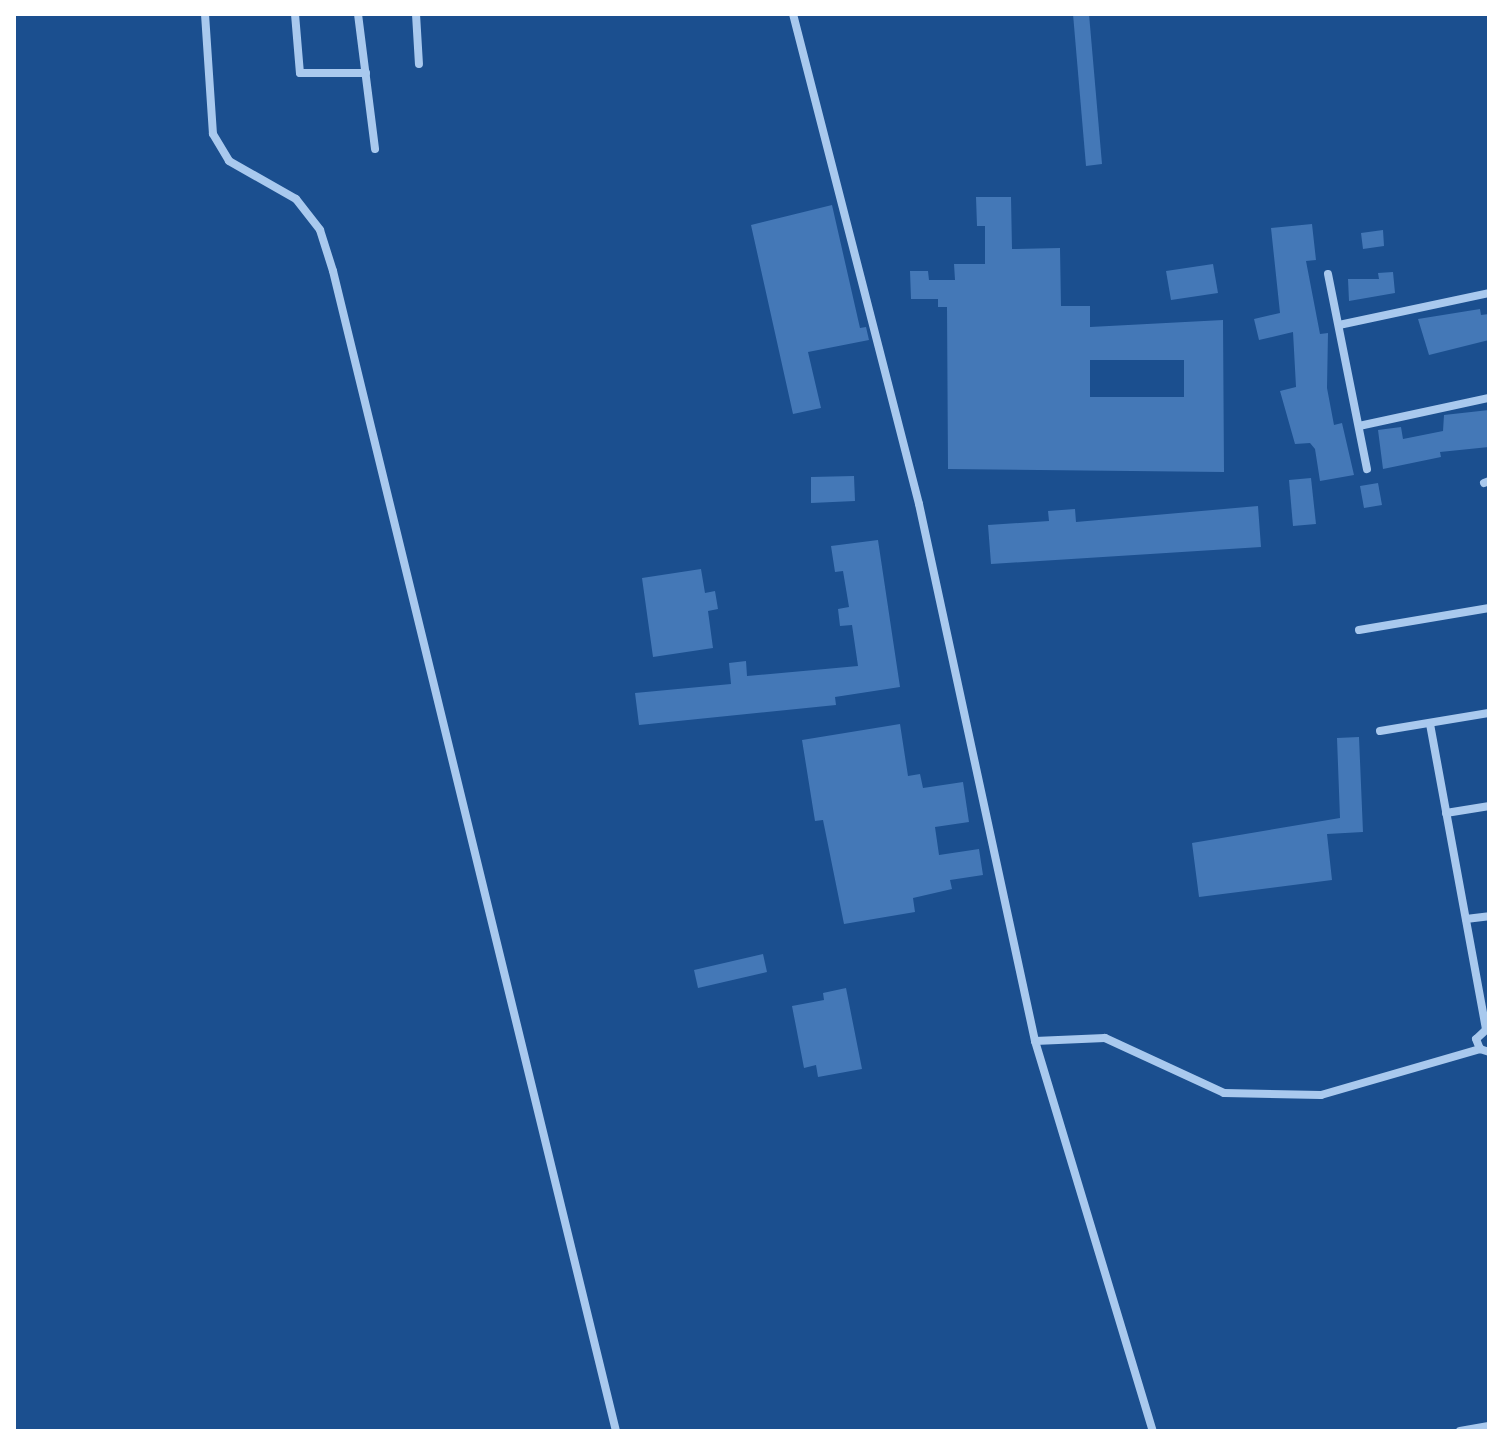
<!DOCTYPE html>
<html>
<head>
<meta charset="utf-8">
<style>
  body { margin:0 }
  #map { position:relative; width:1503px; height:1445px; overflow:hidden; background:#1b4f8f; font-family:Arial,sans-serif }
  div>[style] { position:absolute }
  .building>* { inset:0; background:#4478b7 }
  .street>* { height:8px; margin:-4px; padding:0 4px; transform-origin:4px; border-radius:4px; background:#a9c9ee }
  span { translate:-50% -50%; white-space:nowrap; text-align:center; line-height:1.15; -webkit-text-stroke:7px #1b4f8f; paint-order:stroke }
  .frame { position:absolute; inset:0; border:16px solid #fff; pointer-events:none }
</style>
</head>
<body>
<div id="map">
  <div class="building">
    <div style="clip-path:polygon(1073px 14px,1089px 14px,1102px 164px,1086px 166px)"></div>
    <div style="clip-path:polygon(evenodd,976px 197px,1011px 197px,1012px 249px,1060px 248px,1061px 306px,1090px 306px,1090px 327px,1223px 320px,1224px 472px,948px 469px,947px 307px,938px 307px,938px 299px,911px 299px,910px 271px,928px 271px,929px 280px,955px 280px,954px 264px,985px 264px,985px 226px,977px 226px,976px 197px,1090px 360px,1184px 360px,1184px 397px,1090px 397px,1090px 360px)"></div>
    <div style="clip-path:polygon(832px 205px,860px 328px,866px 327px,869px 340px,808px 352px,821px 408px,793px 414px,751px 225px)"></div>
    <div style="clip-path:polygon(1312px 224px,1316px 260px,1306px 261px,1320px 334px,1328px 333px,1327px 388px,1334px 425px,1342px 423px,1354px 475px,1320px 481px,1315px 449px,1310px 443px,1295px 444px,1280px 391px,1296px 387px,1293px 332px,1259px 340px,1254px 319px,1280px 313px,1271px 228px)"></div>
    <div style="clip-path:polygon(1383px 230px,1384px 246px,1363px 249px,1361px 233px)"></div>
    <div style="clip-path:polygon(1213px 264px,1218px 293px,1171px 300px,1166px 271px)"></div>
    <div style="clip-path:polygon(1393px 272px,1395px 293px,1349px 301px,1348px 279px,1379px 279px,1378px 273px)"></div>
    <div style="clip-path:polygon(1480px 309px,1481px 315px,1489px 314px,1489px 340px,1429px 355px,1418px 319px)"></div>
    <div style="clip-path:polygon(1489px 410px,1489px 447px,1440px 452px,1441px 457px,1383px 469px,1378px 430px,1401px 427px,1403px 439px,1443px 431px,1444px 415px)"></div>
    <div style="clip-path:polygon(854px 476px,855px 501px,811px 503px,811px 477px)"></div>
    <div style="clip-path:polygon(1311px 478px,1316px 524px,1293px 526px,1289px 480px)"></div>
    <div style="clip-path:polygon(1378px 483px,1382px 505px,1364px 508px,1360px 486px)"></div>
    <div style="clip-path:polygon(1258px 506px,1261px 547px,991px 564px,988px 525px,1049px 521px,1048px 511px,1075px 509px,1076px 522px)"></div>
    <div style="clip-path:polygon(878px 540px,900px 687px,835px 697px,836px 705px,639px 725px,635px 693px,731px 684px,729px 663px,746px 661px,747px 676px,858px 666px,852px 625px,840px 626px,838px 609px,849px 607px,843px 571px,835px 572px,831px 546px)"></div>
    <div style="clip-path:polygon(701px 569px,705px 593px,715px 591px,718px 609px,708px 611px,713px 648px,653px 657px,642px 578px)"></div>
    <div style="clip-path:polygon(900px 724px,908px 776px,920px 774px,923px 788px,963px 782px,969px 822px,935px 827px,939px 855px,979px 849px,983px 875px,950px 880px,952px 889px,913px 898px,915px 912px,844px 924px,823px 820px,815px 821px,802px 740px)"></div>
    <div style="clip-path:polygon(1359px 737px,1363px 832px,1327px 834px,1332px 880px,1199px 897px,1192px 843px,1340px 818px,1337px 738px)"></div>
    <div style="clip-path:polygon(763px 954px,767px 972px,698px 988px,694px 970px)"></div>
    <div style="clip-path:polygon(846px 988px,862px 1069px,818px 1077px,816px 1065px,804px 1068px,792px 1006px,824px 1000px,823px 993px)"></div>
  </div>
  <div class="street">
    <div style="left:205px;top:14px;width:120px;rotate:86.2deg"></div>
    <div style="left:213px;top:134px;width:31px;rotate:59deg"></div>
    <div style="left:229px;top:161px;width:77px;rotate:29.6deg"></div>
    <div style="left:296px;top:199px;width:39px;rotate:52deg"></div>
    <div style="left:320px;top:230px;width:43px;rotate:72.4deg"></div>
    <div style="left:333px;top:271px;width:1194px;rotate:76.29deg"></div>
    <div style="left:295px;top:14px;width:59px;rotate:85.2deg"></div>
    <div style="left:300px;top:73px;width:66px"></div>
    <div style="left:358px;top:14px;width:136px;rotate:82.8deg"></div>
    <div style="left:416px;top:14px;width:50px;rotate:86.6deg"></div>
    <div style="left:793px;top:14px;width:506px;rotate:75.58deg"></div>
    <div style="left:919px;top:504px;width:549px;rotate:77.81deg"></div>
    <div style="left:1035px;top:1041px;width:407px;rotate:73.2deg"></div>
    <div style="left:1328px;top:274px;width:199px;rotate:78.7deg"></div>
    <div style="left:1339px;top:325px;width:153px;rotate:-12deg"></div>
    <div style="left:1359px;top:426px;width:133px;rotate:-12.2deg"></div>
    <div style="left:1484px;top:483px;width:5px;rotate:-22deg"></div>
    <div style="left:1359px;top:630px;width:132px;rotate:-9.6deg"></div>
    <div style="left:1430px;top:724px;width:309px;rotate:79.6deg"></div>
    <div style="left:1380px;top:731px;width:110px;rotate:-9.4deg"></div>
    <div style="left:1446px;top:813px;width:44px;rotate:-9.2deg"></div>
    <div style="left:1466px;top:919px;width:23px;rotate:-7deg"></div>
    <div style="left:1488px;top:1028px;width:16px;rotate:137deg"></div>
    <div style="left:1476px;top:1039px;width:11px;rotate:68deg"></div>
    <div style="left:1480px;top:1049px;width:9px;rotate:18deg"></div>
    <div style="left:1035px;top:1041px;width:70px;rotate:-2.5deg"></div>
    <div style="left:1105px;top:1038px;width:131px;rotate:24.8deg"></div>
    <div style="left:1224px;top:1093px;width:97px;rotate:1.2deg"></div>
    <div style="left:1321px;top:1095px;width:166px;rotate:-16.1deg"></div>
    <div style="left:1460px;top:1431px;width:29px;rotate:-10deg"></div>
  </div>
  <div class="frame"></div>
</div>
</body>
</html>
